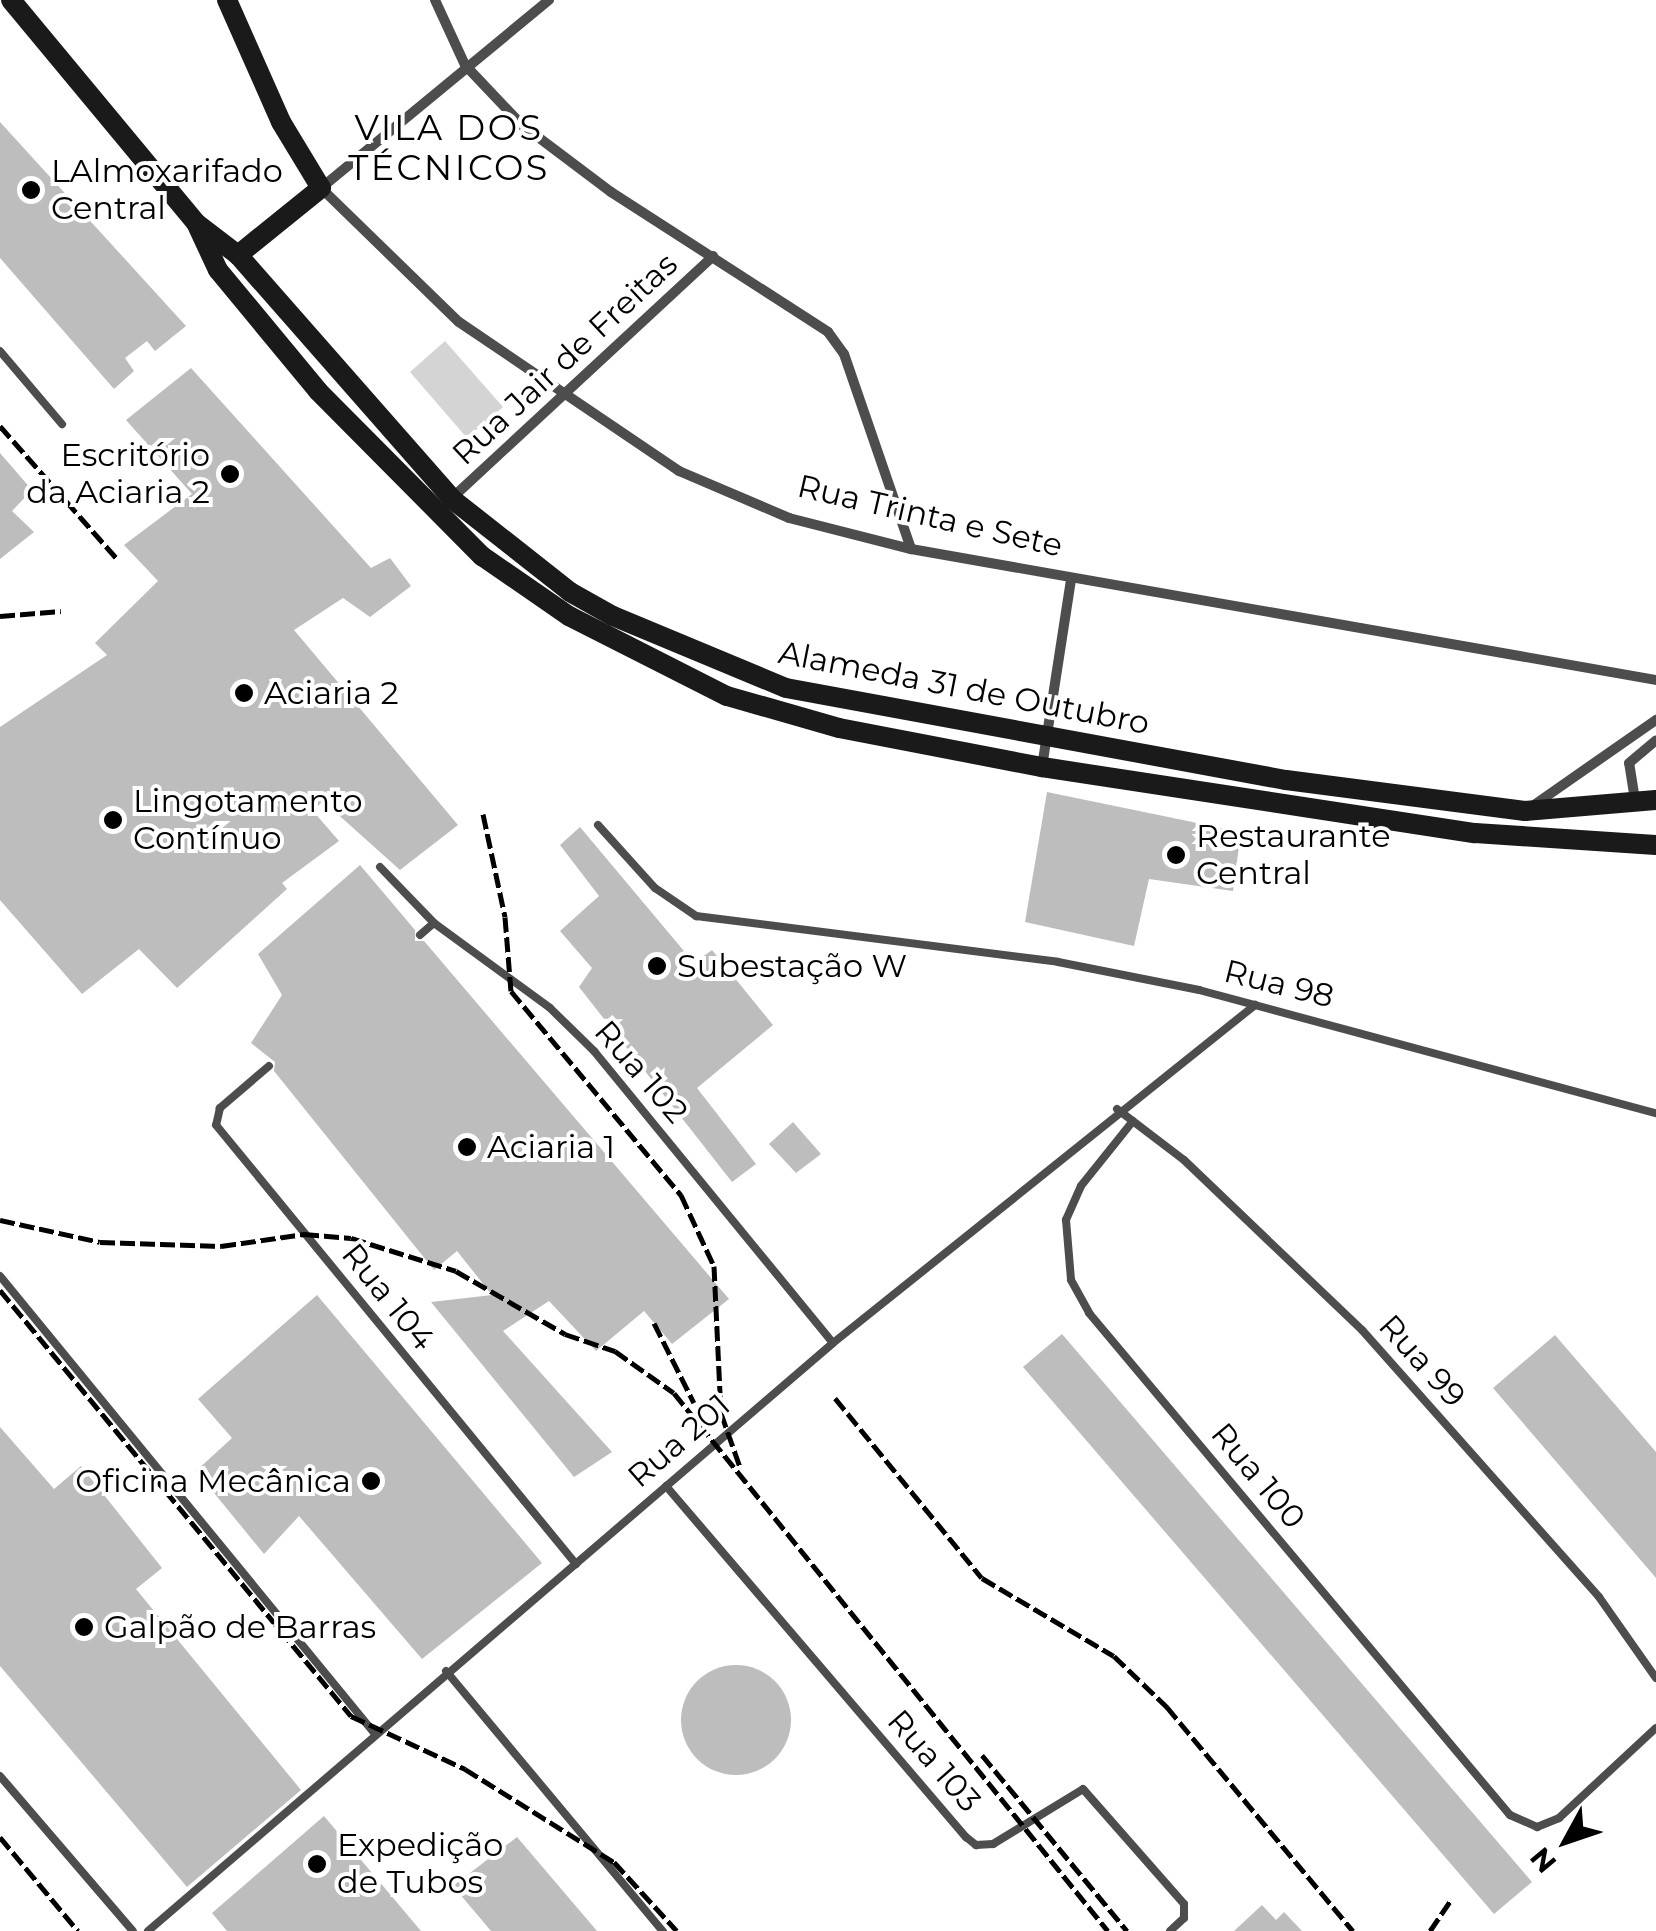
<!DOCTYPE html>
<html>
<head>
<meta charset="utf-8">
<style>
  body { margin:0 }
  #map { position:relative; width:1656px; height:1931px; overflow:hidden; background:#fff; font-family:Montserrat,sans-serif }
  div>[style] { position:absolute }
  .green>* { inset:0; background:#d4d4d4 }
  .building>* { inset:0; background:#bdbdbd }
  .round { border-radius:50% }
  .service>* { height:8px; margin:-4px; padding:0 4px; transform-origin:4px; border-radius:4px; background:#4d4d4d }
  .minor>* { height:10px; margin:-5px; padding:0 5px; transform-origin:5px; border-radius:5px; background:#4d4d4d }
  .secondary>* { height:20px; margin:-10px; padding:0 10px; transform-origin:10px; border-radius:10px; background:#1a1a1a }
  .rail>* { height:5px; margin-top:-2.5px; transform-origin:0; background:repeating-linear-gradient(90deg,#000 0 15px,transparent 0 20px) }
  .dots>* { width:28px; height:28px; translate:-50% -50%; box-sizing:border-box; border:5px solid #fff; border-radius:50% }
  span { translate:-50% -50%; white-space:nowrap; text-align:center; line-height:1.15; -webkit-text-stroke:8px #fff; paint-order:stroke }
  .poi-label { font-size:32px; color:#000 }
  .left { translate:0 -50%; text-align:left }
  .right { translate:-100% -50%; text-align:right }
  .street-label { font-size:32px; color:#000 }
  .neighbourhood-label { font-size:35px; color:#000; letter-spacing:2.5px }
  .north { position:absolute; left:1516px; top:1791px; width:100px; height:100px; -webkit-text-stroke:8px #fff; paint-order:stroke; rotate:230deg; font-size:28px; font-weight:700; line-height:40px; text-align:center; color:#000 }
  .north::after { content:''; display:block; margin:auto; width:35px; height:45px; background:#000; clip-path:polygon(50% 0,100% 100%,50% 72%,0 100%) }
</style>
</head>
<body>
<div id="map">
  <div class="green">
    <div style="clip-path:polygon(445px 341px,503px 407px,467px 438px,410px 372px)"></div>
  </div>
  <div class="building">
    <div style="clip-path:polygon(0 122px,186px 326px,155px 351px,147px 341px,125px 358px,134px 371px,114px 389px,0 258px)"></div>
    <div style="clip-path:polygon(191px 368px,371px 568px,390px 558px,411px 586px,370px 617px,343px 598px,294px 630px,458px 825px,400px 870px,323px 801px,313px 811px,339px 841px,282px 883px,287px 889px,177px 988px,139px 949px,82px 994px,0 900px,0 727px,107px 655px,95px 643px,158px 581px,124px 545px,192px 494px,126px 420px)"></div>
    <div style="clip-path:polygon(0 453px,32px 490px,12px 511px,34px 532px,0 559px)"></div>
    <div style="clip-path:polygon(1047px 792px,1241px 832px,1233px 891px,1149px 879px,1134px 946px,1025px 922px)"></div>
    <div style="clip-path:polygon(580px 827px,694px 963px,712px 950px,773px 1025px,697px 1088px,756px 1164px,732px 1182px,579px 987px,592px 968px,560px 931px,599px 896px,560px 845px)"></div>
    <div style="clip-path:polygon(360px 865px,415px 930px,415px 941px,424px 941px,729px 1299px,672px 1344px,644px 1311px,596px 1351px,549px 1301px,503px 1331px,612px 1452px,574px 1477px,431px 1302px,492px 1295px,457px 1251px,434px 1270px,274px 1071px,275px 1062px,251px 1043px,282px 995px,258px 954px)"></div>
    <div style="clip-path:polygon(793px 1122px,821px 1154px,796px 1173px,769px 1144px)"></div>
    <div style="clip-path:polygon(317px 1295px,542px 1563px,422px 1659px,299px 1516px,264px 1554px,196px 1471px,232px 1438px,198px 1399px)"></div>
    <div style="clip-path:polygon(1062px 1334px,1532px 1882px,1494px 1914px,1023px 1367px)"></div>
    <div style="clip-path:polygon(1555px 1335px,1656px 1452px,1656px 1578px,1493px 1388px)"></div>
    <div style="clip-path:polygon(0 1427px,54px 1489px,81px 1466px,162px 1568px,136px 1589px,301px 1790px,187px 1887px,0 1666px)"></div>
    <div class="round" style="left:681px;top:1665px;width:110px;height:110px"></div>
    <div style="clip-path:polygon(324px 1816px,421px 1931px,227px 1931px,212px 1913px)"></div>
    <div style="clip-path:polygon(517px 1837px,597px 1931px,491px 1931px,453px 1886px)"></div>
    <div style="clip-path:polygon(1262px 1905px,1276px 1920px,1284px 1912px,1302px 1931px,1234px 1931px)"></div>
  </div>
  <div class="service">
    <div style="left:0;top:351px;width:96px;rotate:49.7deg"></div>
    <div style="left:598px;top:825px;width:85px;rotate:47.9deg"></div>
    <div style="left:655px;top:888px;width:50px;rotate:34.3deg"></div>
    <div style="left:696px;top:916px;width:365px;rotate:7.2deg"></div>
    <div style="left:1058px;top:962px;width:144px;rotate:11.2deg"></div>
    <div style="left:1199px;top:990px;width:473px;rotate:15.1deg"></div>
    <div style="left:380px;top:867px;width:78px;rotate:46deg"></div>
    <div style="left:434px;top:923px;width:144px;rotate:36.2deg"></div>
    <div style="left:550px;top:1008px;width:62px;rotate:44.3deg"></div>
    <div style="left:594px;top:1051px;width:377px;rotate:50.7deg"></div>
    <div style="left:420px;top:935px;width:18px;rotate:-41deg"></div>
    <div style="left:269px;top:1066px;width:65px;rotate:139.4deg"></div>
    <div style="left:220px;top:1108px;width:17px;rotate:103deg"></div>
    <div style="left:216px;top:1125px;width:568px;rotate:50.65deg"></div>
    <div style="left:1117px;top:1109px;width:84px;rotate:37.3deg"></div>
    <div style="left:1184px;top:1160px;width:246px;rotate:43.7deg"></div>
    <div style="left:1362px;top:1330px;width:357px;rotate:48.4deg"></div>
    <div style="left:1599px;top:1597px;width:99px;rotate:54.9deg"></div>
    <div style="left:1133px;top:1121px;width:83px;rotate:128.7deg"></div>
    <div style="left:1081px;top:1186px;width:37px;rotate:114deg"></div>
    <div style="left:1066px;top:1220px;width:60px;rotate:85.2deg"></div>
    <div style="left:1071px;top:1280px;width:38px;rotate:61deg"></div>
    <div style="left:1089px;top:1313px;width:655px;rotate:50.02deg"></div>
    <div style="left:1510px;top:1815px;width:30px;rotate:24deg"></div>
    <div style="left:1537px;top:1827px;width:24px;rotate:-22deg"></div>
    <div style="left:1559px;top:1818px;width:132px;rotate:-42.9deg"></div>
    <div style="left:0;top:1276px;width:592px;rotate:50.69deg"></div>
    <div style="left:666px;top:1486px;width:462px;rotate:49.5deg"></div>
    <div style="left:966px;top:1837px;width:13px;rotate:39deg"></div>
    <div style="left:976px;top:1845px;width:17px;rotate:-3deg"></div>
    <div style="left:993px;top:1844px;width:105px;rotate:-31.4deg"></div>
    <div style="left:1083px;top:1789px;width:153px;rotate:48.7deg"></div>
    <div style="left:1184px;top:1904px;width:14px;rotate:90deg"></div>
    <div style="left:1184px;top:1918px;width:19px;rotate:137deg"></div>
    <div style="left:446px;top:1671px;width:339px;rotate:50.2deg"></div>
    <div style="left:0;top:1776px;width:204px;rotate:49.4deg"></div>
    <div style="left:148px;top:1931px;width:903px;rotate:-40.64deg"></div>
    <div style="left:833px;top:1343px;width:541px;rotate:-38.69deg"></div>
  </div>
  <div class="minor">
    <div style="left:435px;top:0;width:72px;rotate:65.2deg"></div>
    <div style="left:465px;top:65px;width:83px;rotate:46.5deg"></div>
    <div style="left:522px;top:125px;width:111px;rotate:37deg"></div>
    <div style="left:611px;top:192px;width:258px;rotate:32.8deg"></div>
    <div style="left:828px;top:332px;width:27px;rotate:54deg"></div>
    <div style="left:844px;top:354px;width:206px;rotate:71deg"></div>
    <div style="left:549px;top:0;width:296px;rotate:140.5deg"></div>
    <div style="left:321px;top:188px;width:192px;rotate:44.2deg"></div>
    <div style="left:459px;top:322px;width:266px;rotate:34.1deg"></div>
    <div style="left:679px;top:471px;width:120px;rotate:23.1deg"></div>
    <div style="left:789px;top:518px;width:126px;rotate:14.3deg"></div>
    <div style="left:911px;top:549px;width:756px;rotate:9.97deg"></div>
    <div style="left:452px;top:498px;width:356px;rotate:-42.8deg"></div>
    <div style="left:1042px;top:767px;width:190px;rotate:-81.2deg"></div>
    <div style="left:1635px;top:800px;width:37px;rotate:-99deg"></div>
    <div style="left:1629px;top:763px;width:35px;rotate:-40deg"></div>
    <div style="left:1534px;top:805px;width:149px;rotate:-34.9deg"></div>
  </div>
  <div class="secondary">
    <div style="left:11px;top:0;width:290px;rotate:50.3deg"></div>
    <div style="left:196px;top:223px;width:53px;rotate:37.3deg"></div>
    <div style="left:238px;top:255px;width:325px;rotate:48.7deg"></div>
    <div style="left:452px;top:499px;width:150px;rotate:38.2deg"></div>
    <div style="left:570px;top:592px;width:49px;rotate:29.2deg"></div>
    <div style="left:613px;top:616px;width:187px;rotate:22.6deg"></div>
    <div style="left:786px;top:688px;width:508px;rotate:10.43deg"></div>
    <div style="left:1286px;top:780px;width:241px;rotate:7.4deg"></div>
    <div style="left:1525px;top:811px;width:131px;rotate:-4.8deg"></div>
    <div style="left:227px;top:0;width:133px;rotate:66.1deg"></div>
    <div style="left:281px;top:122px;width:77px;rotate:58.8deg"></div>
    <div style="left:321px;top:188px;width:107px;rotate:141.1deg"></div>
    <div style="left:198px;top:227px;width:47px;rotate:65.1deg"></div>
    <div style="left:218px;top:270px;width:157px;rotate:50.4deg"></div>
    <div style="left:318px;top:391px;width:233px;rotate:45.2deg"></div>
    <div style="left:482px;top:556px;width:106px;rotate:34.6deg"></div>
    <div style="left:569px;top:616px;width:177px;rotate:26.9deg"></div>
    <div style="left:727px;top:696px;width:116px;rotate:15.9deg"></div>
    <div style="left:839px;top:728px;width:207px;rotate:10.9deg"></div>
    <div style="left:1042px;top:767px;width:438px;rotate:8.7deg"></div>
    <div style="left:1475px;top:833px;width:181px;rotate:3.8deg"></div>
  </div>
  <div class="rail">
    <div style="left:0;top:426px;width:179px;rotate:48.6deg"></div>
    <div style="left:0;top:616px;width:61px;rotate:-4.7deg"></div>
    <div style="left:483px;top:814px;width:105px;rotate:77.9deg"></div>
    <div style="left:505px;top:917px;width:74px;rotate:85.4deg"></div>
    <div style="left:511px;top:991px;width:266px;rotate:50.2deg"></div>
    <div style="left:681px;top:1195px;width:78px;rotate:65.1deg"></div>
    <div style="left:714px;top:1266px;width:147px;rotate:87.3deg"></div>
    <div style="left:721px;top:1413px;width:57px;rotate:70.6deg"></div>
    <div style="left:0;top:1220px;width:102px;rotate:12.4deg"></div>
    <div style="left:100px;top:1242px;width:121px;rotate:1.9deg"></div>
    <div style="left:221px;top:1246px;width:84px;rotate:-8.2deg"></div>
    <div style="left:304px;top:1234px;width:47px;rotate:4.9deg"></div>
    <div style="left:351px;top:1238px;width:110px;rotate:17.4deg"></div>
    <div style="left:456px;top:1271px;width:126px;rotate:30deg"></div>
    <div style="left:565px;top:1334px;width:53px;rotate:18.8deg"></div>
    <div style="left:615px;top:1351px;width:72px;rotate:35.4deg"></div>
    <div style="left:674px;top:1393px;width:691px;rotate:51.11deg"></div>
    <div style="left:0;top:1290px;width:552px;rotate:50.51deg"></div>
    <div style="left:351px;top:1716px;width:126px;rotate:24.9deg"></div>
    <div style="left:465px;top:1769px;width:176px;rotate:32deg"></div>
    <div style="left:614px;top:1862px;width:93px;rotate:47.6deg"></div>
    <div style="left:654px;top:1323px;width:89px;rotate:63.4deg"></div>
    <div style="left:835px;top:1398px;width:232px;rotate:50.8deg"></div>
    <div style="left:982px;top:1578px;width:153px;rotate:30.6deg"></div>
    <div style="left:1114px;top:1656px;width:74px;rotate:43.9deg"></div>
    <div style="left:1167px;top:1707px;width:291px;rotate:50.3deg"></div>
    <div style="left:982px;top:1755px;width:228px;rotate:50.5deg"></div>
    <div style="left:0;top:1837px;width:122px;rotate:50.3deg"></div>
    <div style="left:1430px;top:1931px;width:36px;rotate:-56deg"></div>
  </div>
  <div class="dots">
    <div style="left:31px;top:190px;background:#000"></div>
    <div style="left:230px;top:474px;background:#000"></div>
    <div style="left:244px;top:693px;background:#000"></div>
    <div style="left:113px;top:820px;background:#000"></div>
    <div style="left:1176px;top:855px;background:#000"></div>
    <div style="left:657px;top:966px;background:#000"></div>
    <div style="left:467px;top:1147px;background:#000"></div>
    <div style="left:371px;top:1481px;background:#000"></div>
    <div style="left:84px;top:1627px;background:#000"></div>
    <div style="left:317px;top:1864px;background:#000"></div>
  </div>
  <div class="poi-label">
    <span class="left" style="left:51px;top:190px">LAlmoxarifado<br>Central</span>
    <span class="right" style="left:210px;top:474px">Escritório<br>da Aciaria 2</span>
    <span class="left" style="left:264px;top:693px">Aciaria 2</span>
    <span class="left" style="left:133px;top:820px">Lingotamento<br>Contínuo</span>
    <span class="left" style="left:1196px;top:855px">Restaurante<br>Central</span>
    <span class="left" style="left:677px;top:966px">Subestação W</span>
    <span class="left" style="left:487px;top:1147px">Aciaria 1</span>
    <span class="right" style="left:351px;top:1481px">Oficina Mecânica</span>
    <span class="left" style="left:104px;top:1627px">Galpão de Barras</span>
    <span class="left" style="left:337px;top:1864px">Expedição<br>de Tubos</span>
  </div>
  <div class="street-label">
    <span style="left:565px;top:359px;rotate:-43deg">Rua Jair de Freitas</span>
    <span style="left:930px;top:516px;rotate:13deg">Rua Trinta e Sete</span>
    <span style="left:964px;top:688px;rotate:11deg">Alameda 31 de Outubro</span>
    <span style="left:1279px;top:984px;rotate:14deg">Rua 98</span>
    <span style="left:641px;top:1072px;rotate:49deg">Rua 102</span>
    <span style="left:388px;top:1297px;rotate:51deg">Rua 104</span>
    <span style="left:1422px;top:1361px;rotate:48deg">Rua 99</span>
    <span style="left:679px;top:1441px;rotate:-41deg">Rua 201</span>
    <span style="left:1258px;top:1476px;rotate:50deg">Rua 100</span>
    <span style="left:934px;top:1761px;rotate:49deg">Rua 103</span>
  </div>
  <div class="neighbourhood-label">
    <span style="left:449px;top:148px">VILA DOS<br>TÉCNICOS</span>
  </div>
  <div class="north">N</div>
</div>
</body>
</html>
